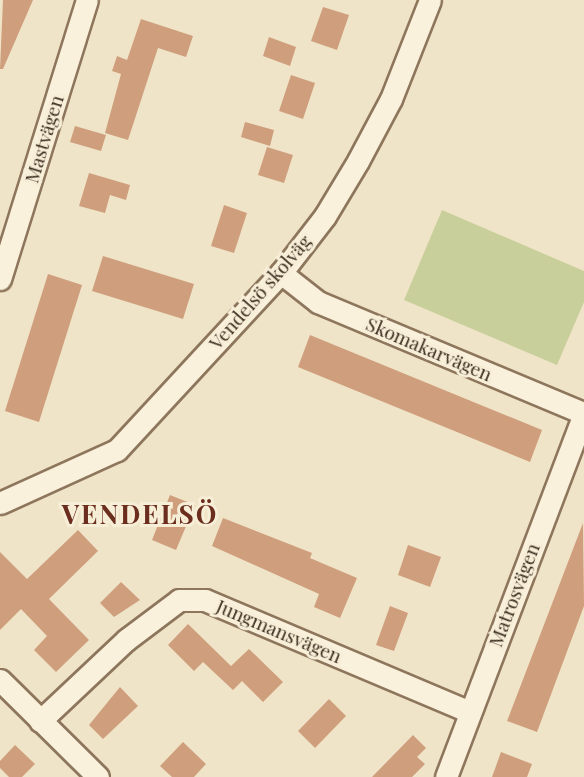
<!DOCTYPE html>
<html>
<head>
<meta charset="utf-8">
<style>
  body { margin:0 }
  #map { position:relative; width:584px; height:777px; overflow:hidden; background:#f0e4c8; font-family:"Playfair Display",serif }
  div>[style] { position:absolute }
  .green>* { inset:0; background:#c9cf9b }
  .building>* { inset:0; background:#cf9f7d }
  .roads { filter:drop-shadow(2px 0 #8d765c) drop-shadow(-2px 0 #8d765c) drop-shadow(0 2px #8d765c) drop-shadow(0 -2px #8d765c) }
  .minor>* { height:21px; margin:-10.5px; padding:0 10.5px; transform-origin:10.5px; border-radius:10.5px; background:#faf1dc }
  span { translate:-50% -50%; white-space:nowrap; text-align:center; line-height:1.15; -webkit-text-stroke:6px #f7eed8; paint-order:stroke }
  .street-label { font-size:19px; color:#3d2e20 }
  .district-label { font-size:26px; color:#6b2e1e; font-weight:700; letter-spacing:2px }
</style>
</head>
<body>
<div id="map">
  <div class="green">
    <div style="clip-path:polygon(442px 210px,584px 271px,584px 302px,557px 365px,404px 300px)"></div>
  </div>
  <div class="building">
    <div style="clip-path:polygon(3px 0,33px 0,3px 69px,0 69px)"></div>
    <div style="clip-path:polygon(323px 7px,349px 15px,337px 50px,311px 41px)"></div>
    <div style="clip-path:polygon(141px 19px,193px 36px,186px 57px,158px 48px,128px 140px,105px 133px,121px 74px,112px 71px,117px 56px,127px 60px)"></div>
    <div style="clip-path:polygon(269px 37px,296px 47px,290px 66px,263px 56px)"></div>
    <div style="clip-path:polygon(291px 75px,315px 83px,303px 119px,279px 111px)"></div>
    <div style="clip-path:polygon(245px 122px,274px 130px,270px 146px,241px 137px)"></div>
    <div style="clip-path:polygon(75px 126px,106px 135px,101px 151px,70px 142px)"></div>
    <div style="clip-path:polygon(267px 147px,293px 155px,284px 183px,258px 175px)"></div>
    <div style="clip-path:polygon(89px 173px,130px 185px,126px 200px,110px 195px,105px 213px,79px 206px)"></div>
    <div style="clip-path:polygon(224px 205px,247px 213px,234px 253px,211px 246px)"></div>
    <div style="clip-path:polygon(103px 256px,194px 284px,183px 319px,92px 291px)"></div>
    <div style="clip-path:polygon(48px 274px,82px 285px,39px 422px,5px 411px)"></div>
    <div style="clip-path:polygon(310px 335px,542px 430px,530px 462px,298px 367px)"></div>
    <div style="clip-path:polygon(170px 495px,195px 505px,176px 550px,152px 540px)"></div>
    <div style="clip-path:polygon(223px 518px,312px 553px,310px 558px,357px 578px,340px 618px,314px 607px,319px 594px,212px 546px)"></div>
    <div style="clip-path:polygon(583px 523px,584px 606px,537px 732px,507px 721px)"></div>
    <div style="clip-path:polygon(78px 530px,98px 551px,49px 599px,89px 640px,56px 672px,34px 650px,47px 636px,21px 609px,0 630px,0 552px,27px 579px)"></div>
    <div style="clip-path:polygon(408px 545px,441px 557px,430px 587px,398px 575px)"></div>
    <div style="clip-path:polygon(121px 582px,140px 600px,114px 617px,100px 603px)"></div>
    <div style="clip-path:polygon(390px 606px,408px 613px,394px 651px,376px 645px)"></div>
    <div style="clip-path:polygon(188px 624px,231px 666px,249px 649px,283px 682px,263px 702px,242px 681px,233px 690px,203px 662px,194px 671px,168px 645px)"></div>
    <div style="clip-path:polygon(120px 687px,138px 706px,103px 739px,89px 725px)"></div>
    <div style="clip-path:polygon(329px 699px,346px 716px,315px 748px,298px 731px)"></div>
    <div style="clip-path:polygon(413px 735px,426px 748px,417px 757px,425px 764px,412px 777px,372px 777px)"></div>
    <div style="clip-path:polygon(183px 742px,206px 764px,194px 777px,172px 777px,160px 766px)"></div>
    <div style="clip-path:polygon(15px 745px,35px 764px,22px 777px,9px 777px,0 768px,0 761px)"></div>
    <div style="clip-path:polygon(501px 752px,532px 764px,527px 777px,492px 777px)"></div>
  </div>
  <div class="roads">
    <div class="minor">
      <div style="left:281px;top:273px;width:47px;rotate:38.1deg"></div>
      <div style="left:318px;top:302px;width:288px;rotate:22.7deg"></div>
      <div style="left:0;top:279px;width:292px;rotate:-72.7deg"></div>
      <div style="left:0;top:503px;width:128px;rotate:-24.4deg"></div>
      <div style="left:117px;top:450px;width:241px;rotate:-47.2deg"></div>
      <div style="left:281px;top:273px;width:72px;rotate:-52.3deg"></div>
      <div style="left:325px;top:216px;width:64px;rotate:-59deg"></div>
      <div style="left:358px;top:161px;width:70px;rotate:-62deg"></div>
      <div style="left:391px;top:99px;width:106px;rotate:-68.5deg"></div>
      <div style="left:0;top:680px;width:138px;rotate:44.7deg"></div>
      <div style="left:40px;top:721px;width:118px;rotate:-43.3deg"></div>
      <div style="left:126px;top:640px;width:66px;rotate:-37deg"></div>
      <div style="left:179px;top:600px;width:26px"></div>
      <div style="left:205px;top:600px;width:288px;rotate:22.9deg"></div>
      <div style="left:446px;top:777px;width:389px;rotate:-69.2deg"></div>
    </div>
  </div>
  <div class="street-label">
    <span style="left:44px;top:139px;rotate:-73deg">Mastvägen</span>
    <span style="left:260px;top:292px;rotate:-49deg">Vendelsö skolväg</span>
    <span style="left:429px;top:349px;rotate:23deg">Skomakarvägen</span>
    <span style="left:514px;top:595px;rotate:-69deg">Matrosvägen</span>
    <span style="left:279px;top:631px;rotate:23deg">Jungmansvägen</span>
  </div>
  <div class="district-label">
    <span style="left:140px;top:514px">VENDELSÖ</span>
  </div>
</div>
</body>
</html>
